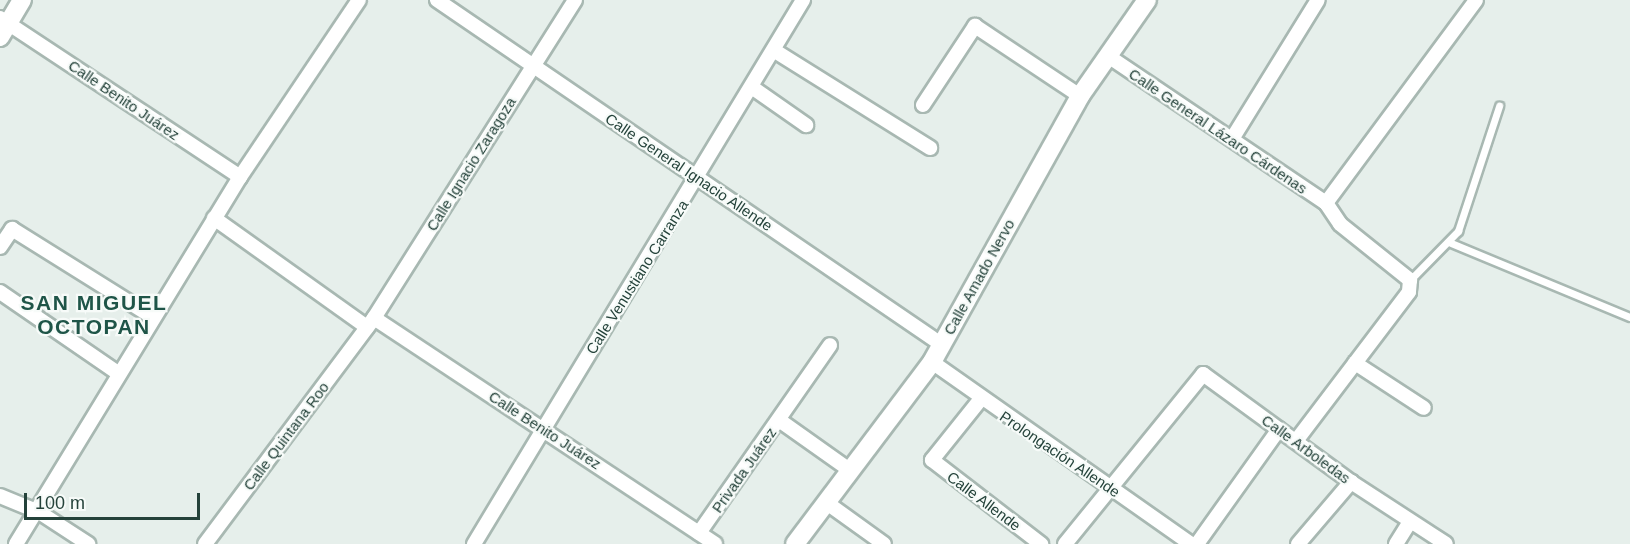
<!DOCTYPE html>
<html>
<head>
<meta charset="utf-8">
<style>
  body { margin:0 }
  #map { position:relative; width:1630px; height:544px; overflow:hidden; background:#e6efeb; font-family:Helvetica,sans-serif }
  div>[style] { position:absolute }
  .roads { filter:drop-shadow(2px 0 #a8b8b2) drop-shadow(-2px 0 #a8b8b2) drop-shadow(0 2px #a8b8b2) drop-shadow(0 -2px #a8b8b2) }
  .lane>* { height:7px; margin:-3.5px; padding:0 3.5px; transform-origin:3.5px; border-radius:3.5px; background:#fff }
  .street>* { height:14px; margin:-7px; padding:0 7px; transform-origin:7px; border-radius:7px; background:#fff }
  .secondary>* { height:18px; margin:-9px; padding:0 9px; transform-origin:9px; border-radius:9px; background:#fff }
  span { translate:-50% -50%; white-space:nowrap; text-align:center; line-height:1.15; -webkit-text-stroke:4.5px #f7fbf9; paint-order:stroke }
  .street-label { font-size:15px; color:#24423a }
  .district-label { font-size:21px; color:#1f5548; font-weight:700; letter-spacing:1.5px }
  .scale { position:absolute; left:24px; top:493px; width:176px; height:27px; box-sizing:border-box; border:3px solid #24423a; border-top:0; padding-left:8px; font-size:18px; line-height:21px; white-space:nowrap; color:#24423a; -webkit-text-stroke:4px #f7fbf9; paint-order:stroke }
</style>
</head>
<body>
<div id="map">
  <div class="roads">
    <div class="lane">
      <div style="left:1451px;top:243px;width:194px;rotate:22.5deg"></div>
      <div style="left:1410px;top:280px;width:69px;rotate:-45.6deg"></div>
      <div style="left:1458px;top:231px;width:132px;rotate:-71.8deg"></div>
    </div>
    <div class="street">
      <div style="left:437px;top:0;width:610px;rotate:34.32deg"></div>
      <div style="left:0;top:18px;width:288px;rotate:33.5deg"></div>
      <div style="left:775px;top:51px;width:183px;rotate:32deg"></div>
      <div style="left:1111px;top:58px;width:259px;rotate:34deg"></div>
      <div style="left:1326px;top:203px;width:25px;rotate:56deg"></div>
      <div style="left:1340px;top:224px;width:90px;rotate:38.7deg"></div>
      <div style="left:1410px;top:280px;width:12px;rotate:95deg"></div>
      <div style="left:1409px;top:292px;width:187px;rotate:127.2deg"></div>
      <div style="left:753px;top:88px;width:65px;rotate:34.9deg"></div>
      <div style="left:923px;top:105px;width:95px;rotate:-56.6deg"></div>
      <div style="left:975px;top:26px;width:126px;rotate:33.7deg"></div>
      <div style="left:1232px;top:139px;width:163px;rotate:-58.3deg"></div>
      <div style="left:1326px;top:203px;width:252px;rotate:-53.5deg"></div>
      <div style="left:214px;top:218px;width:188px;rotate:35.5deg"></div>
      <div style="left:0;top:247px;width:22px;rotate:-56deg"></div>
      <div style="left:12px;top:229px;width:166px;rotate:32deg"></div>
      <div style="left:0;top:292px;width:143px;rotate:34.5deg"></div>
      <div style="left:374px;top:318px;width:409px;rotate:33.5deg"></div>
      <div style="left:932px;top:362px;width:317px;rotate:35.1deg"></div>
      <div style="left:1355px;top:363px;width:82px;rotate:33.1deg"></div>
      <div style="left:980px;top:400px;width:77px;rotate:128.7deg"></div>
      <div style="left:932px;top:460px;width:138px;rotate:37.6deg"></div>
      <div style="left:779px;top:420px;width:88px;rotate:35.3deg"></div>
      <div style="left:0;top:496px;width:42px;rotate:22.3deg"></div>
      <div style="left:39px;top:512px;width:59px;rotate:33.1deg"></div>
      <div style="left:827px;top:503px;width:70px;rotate:35.7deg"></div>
      <div style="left:699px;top:533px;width:229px;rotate:-55.1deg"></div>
      <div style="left:16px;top:544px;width:430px;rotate:-58.6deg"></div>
      <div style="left:240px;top:177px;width:213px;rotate:-56.1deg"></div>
      <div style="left:205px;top:544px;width:282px;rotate:-53.2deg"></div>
      <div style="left:374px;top:318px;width:376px;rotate:-57.7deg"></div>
      <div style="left:474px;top:544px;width:636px;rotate:-58.84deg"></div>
      <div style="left:1065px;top:544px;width:219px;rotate:-50.9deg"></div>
      <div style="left:1203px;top:374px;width:183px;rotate:36.1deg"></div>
      <div style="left:1351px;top:482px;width:113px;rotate:33.1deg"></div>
      <div style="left:1197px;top:544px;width:141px;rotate:-54.5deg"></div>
      <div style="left:1298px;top:544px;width:82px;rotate:-49.5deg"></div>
      <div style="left:1396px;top:544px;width:26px;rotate:-58deg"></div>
    </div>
    <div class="secondary">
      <div style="left:0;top:37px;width:43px;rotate:-59.3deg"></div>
      <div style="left:795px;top:544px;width:228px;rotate:-53deg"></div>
      <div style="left:932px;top:362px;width:304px;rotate:-60.9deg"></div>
      <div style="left:1080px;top:96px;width:117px;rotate:-55.1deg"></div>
    </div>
  </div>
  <div class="street-label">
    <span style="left:124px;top:100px;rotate:34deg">Calle Benito Juárez</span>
    <span style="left:1218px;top:131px;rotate:34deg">Calle General Lázaro Cárdenas</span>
    <span style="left:471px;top:164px;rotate:-58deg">Calle Ignacio Zaragoza</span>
    <span style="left:689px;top:172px;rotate:34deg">Calle General Ignacio Allende</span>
    <span style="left:637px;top:277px;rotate:-58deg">Calle Venustiano Carranza</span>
    <span style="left:979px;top:277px;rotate:-61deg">Calle Amado Nervo</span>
    <span style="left:545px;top:430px;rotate:33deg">Calle Benito Juárez</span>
    <span style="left:286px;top:436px;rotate:-53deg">Calle Quintana Roo</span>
    <span style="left:1306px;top:449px;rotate:36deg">Calle Arboledas</span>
    <span style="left:1060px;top:454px;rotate:34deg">Prolongación Allende</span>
    <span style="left:744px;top:470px;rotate:-55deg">Privada Juárez</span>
    <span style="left:984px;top:501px;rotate:37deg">Calle Allende</span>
  </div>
  <div class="district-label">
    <span style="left:94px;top:315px">SAN MIGUEL<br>OCTOPAN</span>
  </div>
  <div class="scale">100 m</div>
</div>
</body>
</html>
